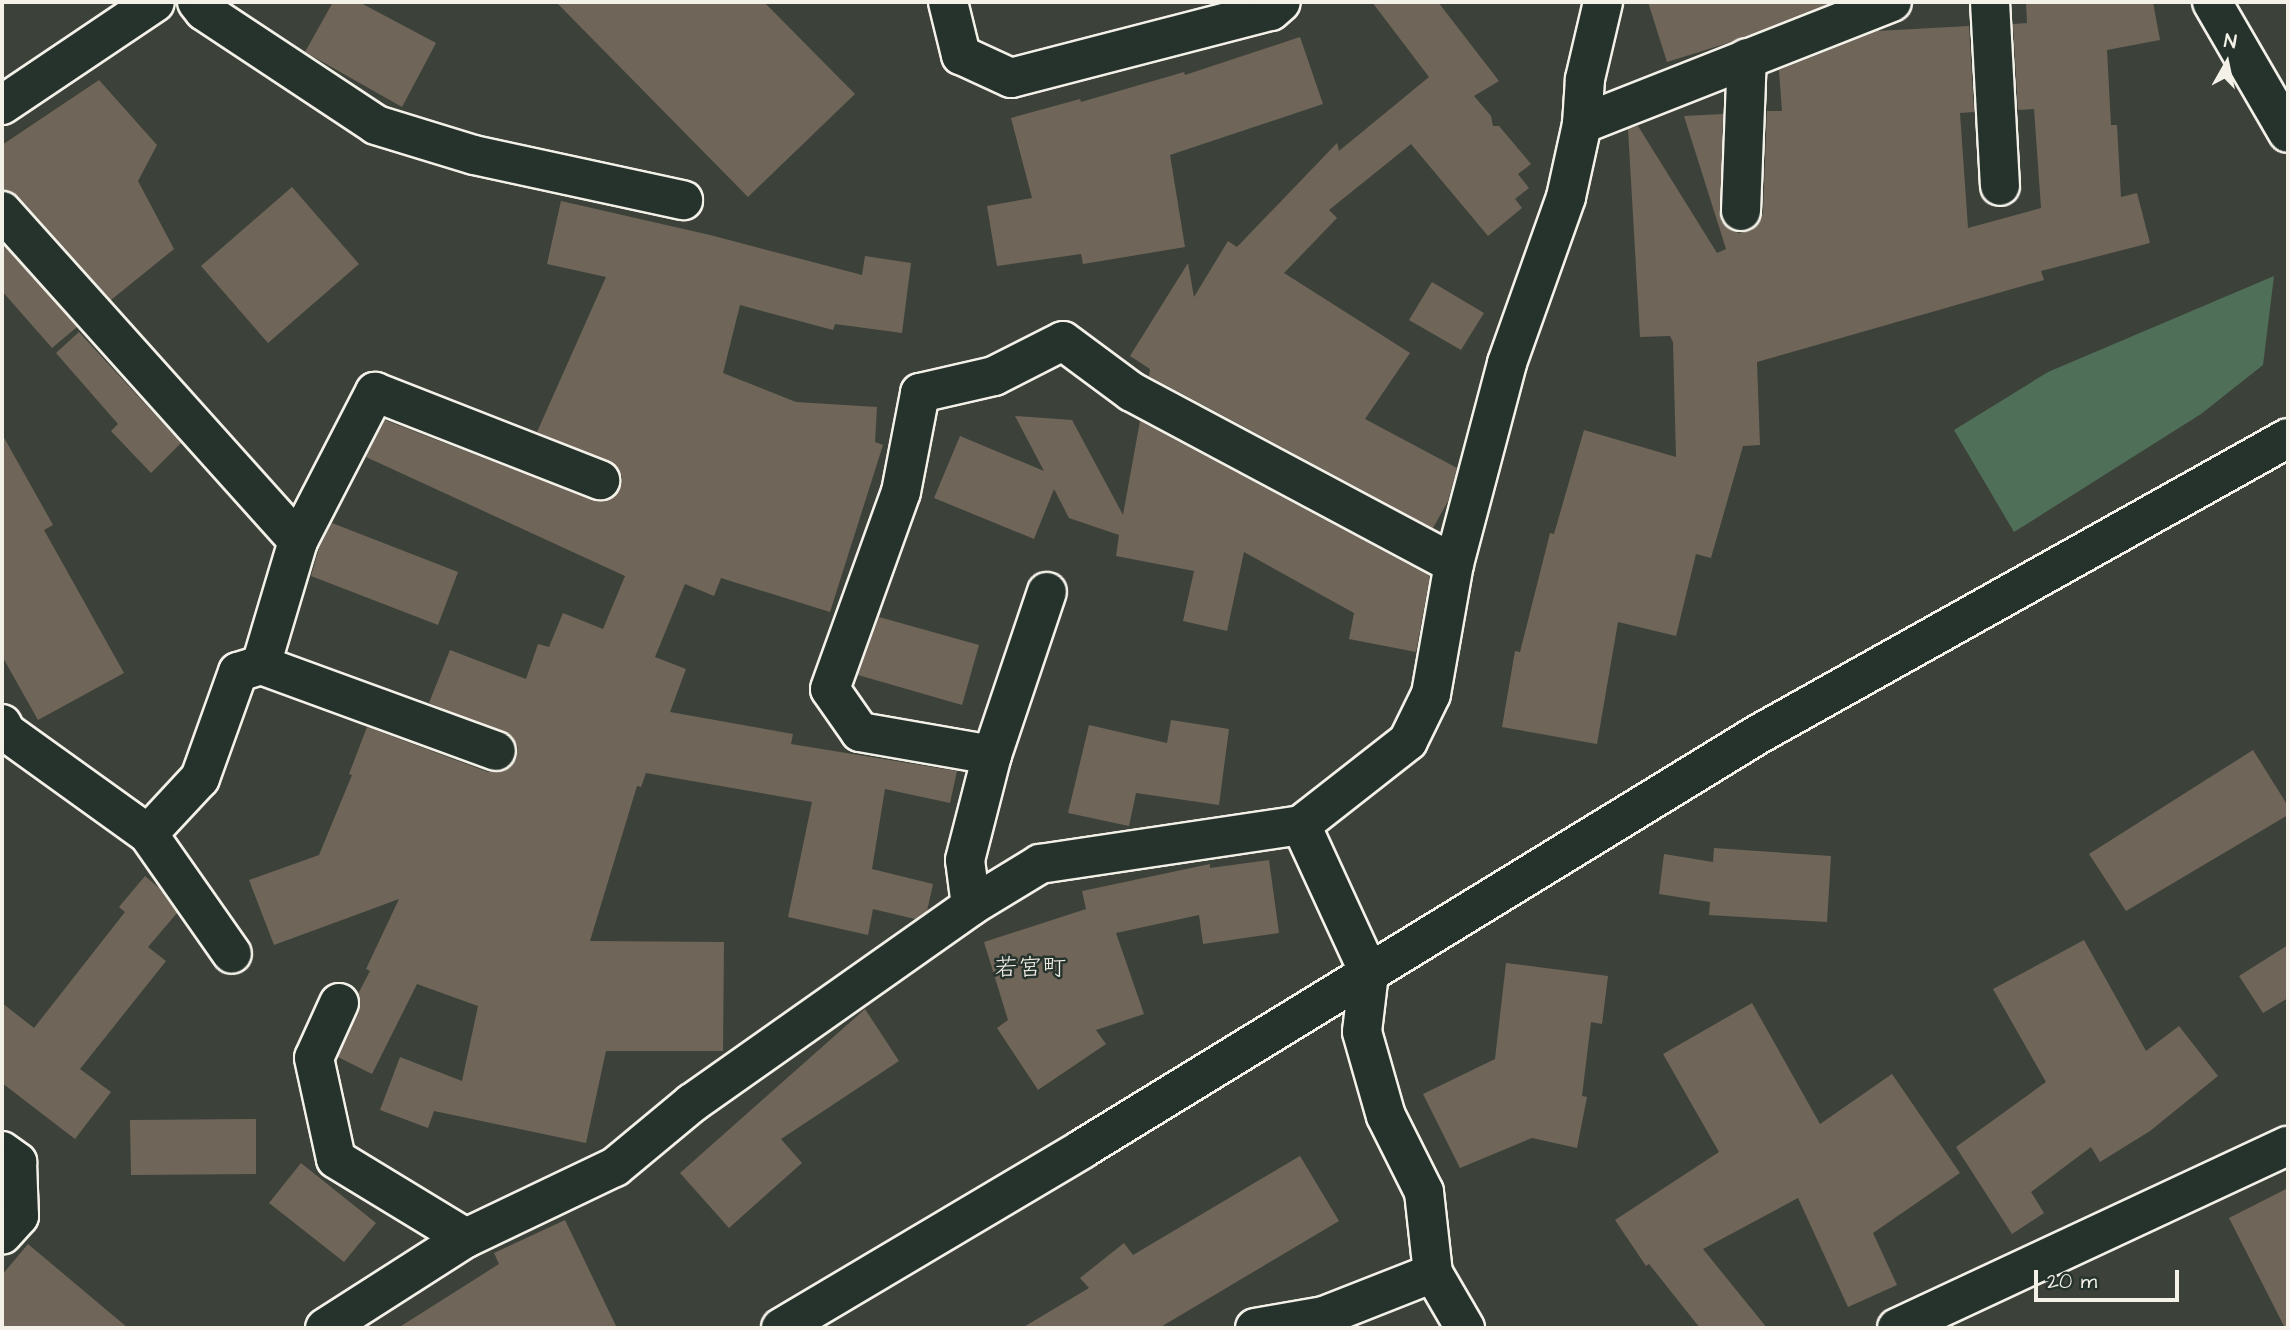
<!DOCTYPE html>
<html>
<head>
<meta charset="utf-8">
<style>
  body { margin:0 }
  #map { position:relative; width:2290px; height:1330px; overflow:hidden; background:#3c423a; font-family:"Architects Daughter","Klee One",sans-serif }
  div>[style] { position:absolute }
  .green>* { inset:0; background:#506f58 }
  .building>* { inset:0; background:#706559 }
  .roads { filter:drop-shadow(2px 0 #f4f1e8) drop-shadow(-2px 0 #f4f1e8) drop-shadow(0 2px #f4f1e8) drop-shadow(0 -2px #f4f1e8) }
  .minor>* { height:38px; margin:-19px; padding:0 19px; transform-origin:19px; border-radius:19px; background:#26332d }
  .major>* { height:38px; margin:-19px; padding:0 19px; transform-origin:19px; border-radius:19px; background:#26332d }
  span { translate:-50% -50%; white-space:nowrap; text-align:center; line-height:1.15; -webkit-text-stroke:5px #26332d; paint-order:stroke }
  .quarter-label { font-size:24px; color:#f4f1e8 }
  .frame { position:absolute; inset:0; border:4px solid #f4f1e8; pointer-events:none }
  .north { position:absolute; left:2192px; top:28px; width:70px; height:70px; -webkit-text-stroke:5px #26332d; paint-order:stroke; rotate:9deg; font-size:19px; font-weight:700; line-height:28px; text-align:center; color:#f4f1e8 }
  .north::after { content:''; display:block; margin:auto; width:24px; height:32px; background:#f4f1e8; clip-path:polygon(50% 0,100% 100%,50% 72%,0 100%) }
  .scale { position:absolute; left:2034px; top:1270px; width:145px; height:32px; box-sizing:border-box; border:4px solid #f4f1e8; border-top:0; padding-left:9px; font-size:21px; line-height:24px; white-space:nowrap; color:#f4f1e8; -webkit-text-stroke:5px #26332d; paint-order:stroke }
</style>
</head>
<body>
<div id="map">
  <div class="green">
    <div style="clip-path:polygon(2274px 276px,2263px 365px,2201px 414px,2014px 532px,1954px 430px,2048px 372px)"></div>
  </div>
  <div class="building">
    <div style="clip-path:polygon(333px 2px,359px 2px,436px 43px,402px 107px,305px 52px)"></div>
    <div style="clip-path:polygon(556px 2px,764px 2px,855px 94px,748px 197px)"></div>
    <div style="clip-path:polygon(1372px 2px,1438px 2px,1499px 81px,1474px 96px,1491px 116px,1493px 126px,1499px 126px,1531px 164px,1518px 174px,1529px 188px,1515px 199px,1522px 208px,1488px 236px,1411px 144px,1329px 210px,1337px 218px,1284px 273px,1410px 353px,1365px 419px,1457px 468px,1448px 501px,1433px 528px,1149px 376px,1150px 369px,1130px 356px,1188px 263px,1194px 297px,1228px 241px,1237px 247px,1337px 143px,1339px 151px,1429px 77px)"></div>
    <div style="clip-path:polygon(1648px 2px,1833px 2px,1731px 42px,1667px 62px)"></div>
    <div style="clip-path:polygon(2026px 2px,2153px 2px,2160px 40px,2107px 50px,2111px 125px,2117px 125px,2121px 197px,2137px 193px,2150px 243px,2041px 271px,2044px 280px,1757px 362px,1760px 445px,1743px 446px,1711px 558px,1696px 554px,1676px 636px,1618px 622px,1597px 744px,1502px 727px,1515px 651px,1520px 652px,1550px 533px,1554px 534px,1584px 430px,1676px 457px,1673px 342px,1670px 336px,1640px 337px,1628px 129px,1638px 126px,1717px 253px,1726px 249px,1684px 116px,1723px 114px,1721px 221px,1730px 230px,1739px 233px,1751px 231px,1759px 223px,1763px 212px,1767px 111px,1782px 111px,1779px 70px,1877px 31px,1969px 26px,1974px 112px,1960px 113px,1968px 228px,2041px 208px,2034px 109px,2018px 110px,2013px 24px,2027px 23px)"></div>
    <div style="clip-path:polygon(1300px 37px,1323px 104px,1170px 155px,1185px 247px,1083px 264px,1081px 254px,997px 266px,987px 206px,1032px 198px,1011px 118px,1080px 99px,1081px 102px,1184px 72px,1185px 75px)"></div>
    <div style="clip-path:polygon(99px 80px,157px 145px,138px 181px,174px 249px,111px 300px,18px 196px,2px 190px,2px 145px)"></div>
    <div style="clip-path:polygon(292px 187px,359px 264px,268px 343px,201px 266px)"></div>
    <div style="clip-path:polygon(561px 201px,710px 235px,862px 275px,865px 256px,911px 263px,902px 333px,835px 324px,833px 330px,740px 305px,723px 373px,796px 402px,877px 407px,875px 442px,883px 445px,830px 612px,721px 578px,714px 596px,685px 584px,655px 657px,686px 669px,670px 712px,793px 734px,791px 744px,957px 771px,950px 803px,885px 789px,872px 869px,933px 884px,927px 911px,915px 919px,873px 909px,868px 935px,788px 917px,812px 802px,646px 773px,641px 787px,637px 786px,590px 941px,724px 942px,723px 1051px,606px 1051px,586px 1143px,434px 1111px,428px 1128px,380px 1110px,400px 1057px,462px 1081px,478px 1006px,417px 984px,372px 1074px,338px 1057px,359px 1012px,358px 994px,370px 971px,366px 969px,399px 899px,274px 945px,249px 880px,319px 855px,352px 775px,349px 774px,367px 727px,488px 772px,500px 772px,510px 767px,516px 759px,518px 748px,512px 737px,429px 703px,450px 650px,526px 679px,538px 644px,549px 647px,563px 613px,603px 629px,625px 576px,366px 457px,385px 420px,592px 500px,604px 501px,614px 497px,620px 489px,622px 477px,617px 466px,537px 432px,606px 277px,547px 264px)"></div>
    <div style="clip-path:polygon(2px 243px,77px 327px,52px 348px,2px 291px)"></div>
    <div style="clip-path:polygon(1432px 282px,1484px 313px,1461px 350px,1409px 320px)"></div>
    <div style="clip-path:polygon(79px 332px,181px 443px,151px 473px,111px 431px,118px 424px,56px 353px)"></div>
    <div style="clip-path:polygon(1015px 416px,1072px 420px,1123px 515px,1140px 421px,1430px 576px,1416px 652px,1349px 639px,1354px 613px,1244px 552px,1227px 631px,1183px 621px,1194px 571px,1116px 556px,1119px 535px,1069px 518px,1054px 489px,1034px 539px,934px 498px,960px 436px,1044px 471px)"></div>
    <div style="clip-path:polygon(2px 434px,53px 525px,44px 530px,124px 673px,38px 720px,2px 656px)"></div>
    <div style="clip-path:polygon(332px 523px,458px 572px,438px 625px,311px 576px,319px 548px)"></div>
    <div style="clip-path:polygon(879px 617px,979px 645px,962px 705px,858px 675px)"></div>
    <div style="clip-path:polygon(1171px 720px,1229px 729px,1219px 805px,1136px 793px,1129px 826px,1068px 813px,1089px 725px,1167px 743px)"></div>
    <div style="clip-path:polygon(2253px 750px,2288px 806px,2288px 815px,2126px 911px,2089px 854px)"></div>
    <div style="clip-path:polygon(1714px 848px,1831px 856px,1827px 922px,1709px 915px,1710px 902px,1659px 894px,1664px 854px,1713px 862px)"></div>
    <div style="clip-path:polygon(1269px 860px,1279px 933px,1203px 944px,1199px 915px,1116px 933px,1144px 1014px,1096px 1030px,1106px 1044px,1038px 1090px,997px 1028px,1008px 1020px,984px 942px,1086px 909px,1082px 891px,1210px 864px,1210px 868px)"></div>
    <div style="clip-path:polygon(145px 876px,159px 888px,177px 913px,148px 947px,166px 961px,80px 1069px,111px 1092px,75px 1139px,2px 1083px,2px 1003px,34px 1028px,125px 912px,119px 907px)"></div>
    <div style="clip-path:polygon(2084px 940px,2146px 1051px,2179px 1026px,2218px 1076px,2150px 1131px,2100px 1162px,2091px 1147px,2031px 1192px,2044px 1213px,2012px 1234px,1956px 1147px,2046px 1082px,1993px 989px)"></div>
    <div style="clip-path:polygon(2288px 945px,2288px 998px,2263px 1013px,2239px 976px)"></div>
    <div style="clip-path:polygon(1506px 963px,1608px 976px,1602px 1024px,1591px 1022px,1582px 1096px,1587px 1097px,1577px 1148px,1532px 1138px,1460px 1168px,1423px 1094px,1495px 1059px)"></div>
    <div style="clip-path:polygon(1752px 1003px,1820px 1124px,1892px 1074px,1960px 1173px,1873px 1233px,1897px 1285px,1848px 1307px,1798px 1198px,1703px 1249px,1767px 1328px,1700px 1328px,1649px 1264px,1646px 1266px,1615px 1220px,1719px 1152px,1663px 1054px)"></div>
    <div style="clip-path:polygon(865px 1009px,899px 1061px,781px 1139px,802px 1163px,729px 1228px,680px 1173px)"></div>
    <div style="clip-path:polygon(256px 1119px,256px 1174px,131px 1175px,130px 1120px)"></div>
    <div style="clip-path:polygon(1300px 1156px,1339px 1221px,1159px 1328px,1022px 1328px,1089px 1288px,1080px 1278px,1124px 1243px,1133px 1255px)"></div>
    <div style="clip-path:polygon(301px 1163px,376px 1223px,344px 1262px,269px 1203px)"></div>
    <div style="clip-path:polygon(2288px 1188px,2288px 1328px,2285px 1328px,2229px 1218px)"></div>
    <div style="clip-path:polygon(565px 1220px,617px 1328px,398px 1328px,499px 1264px,494px 1253px)"></div>
    <div style="clip-path:polygon(28px 1244px,128px 1328px,2px 1328px,2px 1275px)"></div>
  </div>
  <div class="roads">
    <div class="minor">
      <div style="left:197px;top:2px;width:11px;rotate:52deg"></div>
      <div style="left:204px;top:11px;width:206px;rotate:33.5deg"></div>
      <div style="left:376px;top:125px;width:102px;rotate:17deg"></div>
      <div style="left:474px;top:155px;width:214px;rotate:12.2deg"></div>
      <div style="left:948px;top:2px;width:55px;rotate:76.2deg"></div>
      <div style="left:961px;top:55px;width:55px;rotate:24.7deg"></div>
      <div style="left:1011px;top:78px;width:268px;rotate:-14.5deg"></div>
      <div style="left:1271px;top:11px;width:13px;rotate:-42deg"></div>
      <div style="left:1990px;top:2px;width:184px;rotate:86.9deg"></div>
      <div style="left:2px;top:105px;width:184px;rotate:-33.9deg"></div>
      <div style="left:1582px;top:124px;width:333px;rotate:-21.5deg"></div>
      <div style="left:2px;top:211px;width:443px;rotate:48.1deg"></div>
      <div style="left:298px;top:541px;width:129px;rotate:106.6deg"></div>
      <div style="left:261px;top:665px;width:24px;rotate:163deg"></div>
      <div style="left:238px;top:672px;width:113px;rotate:109.7deg"></div>
      <div style="left:200px;top:778px;width:76px;rotate:132.9deg"></div>
      <div style="left:148px;top:834px;width:175px;rotate:-144.3deg"></div>
      <div style="left:6px;top:732px;width:9px;rotate:-117deg"></div>
      <div style="left:1741px;top:211px;width:153px;rotate:-87.8deg"></div>
      <div style="left:298px;top:541px;width:168px;rotate:-62.7deg"></div>
      <div style="left:375px;top:392px;width:242px;rotate:21.4deg"></div>
      <div style="left:261px;top:665px;width:250px;rotate:20.1deg"></div>
      <div style="left:992px;top:755px;width:172px;rotate:-71.4deg"></div>
      <div style="left:1301px;top:825px;width:163px;rotate:65.3deg"></div>
      <div style="left:1369px;top:973px;width:59px;rotate:96.8deg"></div>
      <div style="left:1362px;top:1032px;width:87px;rotate:74.1deg"></div>
      <div style="left:1386px;top:1116px;width:85px;rotate:63.4deg"></div>
      <div style="left:1424px;top:1192px;width:81px;rotate:83.7deg"></div>
      <div style="left:1433px;top:1273px;width:64px;rotate:59.8deg"></div>
      <div style="left:148px;top:834px;width:146px;rotate:55deg"></div>
      <div style="left:971px;top:906px;width:46px;rotate:-97.4deg"></div>
      <div style="left:965px;top:860px;width:108px;rotate:-75.6deg"></div>
      <div style="left:992px;top:755px;width:134px;rotate:-170.1deg"></div>
      <div style="left:860px;top:732px;width:52px;rotate:-124.9deg"></div>
      <div style="left:830px;top:689px;width:209px;rotate:-70.2deg"></div>
      <div style="left:901px;top:492px;width:101px;rotate:-79.1deg"></div>
      <div style="left:920px;top:393px;width:76px;rotate:-12.9deg"></div>
      <div style="left:994px;top:376px;width:77px;rotate:-26.9deg"></div>
      <div style="left:1063px;top:341px;width:86px;rotate:36.5deg"></div>
      <div style="left:1132px;top:392px;width:365px;rotate:28.1deg"></div>
      <div style="left:339px;top:1003px;width:60px;rotate:114.4deg"></div>
      <div style="left:314px;top:1058px;width:103px;rotate:77.7deg"></div>
      <div style="left:336px;top:1159px;width:152px;rotate:31.3deg"></div>
      <div style="left:2px;top:1151px;width:19px;rotate:36deg"></div>
      <div style="left:17px;top:1162px;width:54px;rotate:87.9deg"></div>
      <div style="left:19px;top:1216px;width:25px;rotate:132deg"></div>
      <div style="left:325px;top:1328px;width:167px;rotate:-32.6deg"></div>
      <div style="left:466px;top:1238px;width:165px;rotate:-25.5deg"></div>
      <div style="left:615px;top:1167px;width:100px;rotate:-39.7deg"></div>
      <div style="left:692px;top:1103px;width:342px;rotate:-35.2deg"></div>
      <div style="left:971px;top:906px;width:81px;rotate:-31.3deg"></div>
      <div style="left:1040px;top:864px;width:264px;rotate:-8.5deg"></div>
      <div style="left:1301px;top:825px;width:136px;rotate:-38.1deg"></div>
      <div style="left:1408px;top:741px;width:52px;rotate:-63.9deg"></div>
      <div style="left:1431px;top:694px;width:132px;rotate:-80deg"></div>
      <div style="left:1454px;top:564px;width:208px;rotate:-75.2deg"></div>
      <div style="left:1507px;top:363px;width:176px;rotate:-70.4deg"></div>
      <div style="left:1566px;top:197px;width:75px;rotate:-77.6deg"></div>
      <div style="left:1582px;top:124px;width:45px;rotate:-86.2deg"></div>
      <div style="left:1585px;top:79px;width:79px;rotate:-76.8deg"></div>
      <div style="left:781px;top:1328px;width:350px;rotate:-30.7deg"></div>
      <div style="left:1082px;top:1149px;width:792px;rotate:-31.52deg"></div>
      <div style="left:1757px;top:735px;width:608px;rotate:-29.22deg"></div>
      <div style="left:1255px;top:1328px;width:70px;rotate:-9.9deg"></div>
      <div style="left:1324px;top:1316px;width:117px;rotate:-21.5deg"></div>
      <div style="left:1897px;top:1328px;width:431px;rotate:-25deg"></div>
    </div>
    <div class="major">
      <div style="left:2212px;top:2px;width:151px;rotate:59.9deg"></div>
    </div>
  </div>
  <div class="quarter-label">
    <span style="left:1030px;top:969px">若宮町</span>
  </div>
  <div class="frame"></div>
  <div class="north">N</div>
  <div class="scale">20 m</div>
</div>
</body>
</html>
